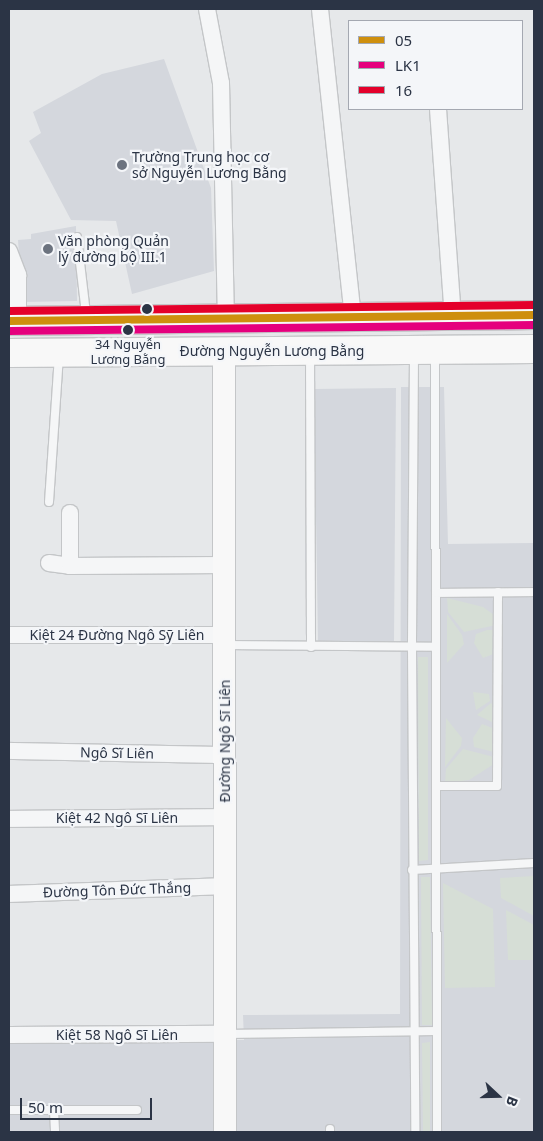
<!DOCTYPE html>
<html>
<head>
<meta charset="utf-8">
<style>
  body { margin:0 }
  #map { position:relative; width:543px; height:1141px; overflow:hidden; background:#e6e8ea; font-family:"Noto Sans",sans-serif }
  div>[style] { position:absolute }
  .built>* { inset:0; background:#d4d7dd }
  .green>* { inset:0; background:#d6ded6 }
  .roads { filter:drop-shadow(1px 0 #c4c6c8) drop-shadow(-1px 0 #c4c6c8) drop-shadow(0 1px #c4c6c8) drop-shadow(0 -1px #c4c6c8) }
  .lane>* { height:8px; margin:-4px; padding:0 4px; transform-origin:4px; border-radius:4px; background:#f5f6f7 }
  .street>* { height:16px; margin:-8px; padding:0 8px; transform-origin:8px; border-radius:8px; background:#f5f6f7 }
  .secondary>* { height:22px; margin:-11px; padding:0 11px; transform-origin:11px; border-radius:11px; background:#f8f8f8 }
  .highway>* { height:28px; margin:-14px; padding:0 14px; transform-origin:14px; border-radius:14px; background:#f8f8f8 }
  .bus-1>* { height:8px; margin:-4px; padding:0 4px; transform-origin:4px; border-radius:4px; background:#ce8f0e }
  .bus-2>* { height:8px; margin:-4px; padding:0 4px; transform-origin:4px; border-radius:4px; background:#e5007d }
  .bus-3>* { height:8px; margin:-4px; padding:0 4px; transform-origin:4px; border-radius:4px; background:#e4002b }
  .dots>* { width:14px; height:14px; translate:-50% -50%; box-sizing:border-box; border:2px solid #f4f6f9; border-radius:50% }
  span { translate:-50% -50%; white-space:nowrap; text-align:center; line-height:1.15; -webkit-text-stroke:4.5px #f4f6f9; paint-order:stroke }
  .bus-label { font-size:13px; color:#2b3445 }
  .poi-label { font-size:14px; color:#2b3445 }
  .left { translate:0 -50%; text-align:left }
  .street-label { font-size:14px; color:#2b3445 }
  .frame { position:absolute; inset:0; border:10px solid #2b3445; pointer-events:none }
  .legend { position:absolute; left:348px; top:20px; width:175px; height:90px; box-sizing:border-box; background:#f4f6f9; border:1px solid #a4a8b1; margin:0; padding:6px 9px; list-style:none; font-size:15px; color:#2b3445 }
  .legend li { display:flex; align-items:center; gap:10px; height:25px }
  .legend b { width:25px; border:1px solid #a4a8b1 }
  .north { position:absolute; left:473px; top:1071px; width:50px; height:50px; -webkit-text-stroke:4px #f4f6f9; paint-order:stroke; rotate:111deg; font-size:14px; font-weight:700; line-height:20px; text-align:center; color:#2b3445 }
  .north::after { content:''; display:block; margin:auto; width:18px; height:22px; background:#2b3445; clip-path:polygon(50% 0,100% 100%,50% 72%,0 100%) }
  .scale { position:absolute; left:20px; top:1098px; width:132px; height:22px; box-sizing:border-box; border:2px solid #2b3445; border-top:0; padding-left:6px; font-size:15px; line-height:18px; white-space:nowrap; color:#2b3445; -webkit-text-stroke:4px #f4f6f9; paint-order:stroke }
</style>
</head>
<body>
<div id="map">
  <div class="built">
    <div style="clip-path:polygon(164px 59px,211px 188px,214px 271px,132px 294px,116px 221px,71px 220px,29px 141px,41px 133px,33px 112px,102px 74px)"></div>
    <div style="clip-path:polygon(76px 226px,77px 301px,22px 302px,18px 240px,31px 239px,31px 234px)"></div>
    <div style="clip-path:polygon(401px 387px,444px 387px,448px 544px,534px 543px,534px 1132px,9px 1132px,9px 1042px,244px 1040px,243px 1015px,400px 1014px)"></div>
    <div style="clip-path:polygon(396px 388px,394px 643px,318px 641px,314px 389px)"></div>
  </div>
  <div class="green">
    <div style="clip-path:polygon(447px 598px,483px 607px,494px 615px,496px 625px,464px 632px,448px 612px)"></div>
    <div style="clip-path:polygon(447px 614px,462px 635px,464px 644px,447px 663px)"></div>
    <div style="clip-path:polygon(487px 630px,496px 630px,496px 653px,483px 658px,474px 643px,476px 634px)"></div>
    <div style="clip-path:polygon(418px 657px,428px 657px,428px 860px,419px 861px)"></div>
    <div style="clip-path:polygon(473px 692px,489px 694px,490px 701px,476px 710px)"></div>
    <div style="clip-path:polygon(491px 703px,494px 706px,494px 723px,477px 715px)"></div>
    <div style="clip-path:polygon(446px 718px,462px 738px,461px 746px,445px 767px)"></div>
    <div style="clip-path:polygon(482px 724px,495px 729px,494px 752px,474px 747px,473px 738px)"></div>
    <div style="clip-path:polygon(463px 749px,494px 757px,494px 764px,469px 780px,445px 783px,446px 769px)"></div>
    <div style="clip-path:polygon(534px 876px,534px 916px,501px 898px,500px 878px)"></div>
    <div style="clip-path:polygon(421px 877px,430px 877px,432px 1025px,422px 1025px)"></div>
    <div style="clip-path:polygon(443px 883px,493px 909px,495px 987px,445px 988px)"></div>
    <div style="clip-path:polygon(506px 910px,534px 925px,534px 960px,508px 960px)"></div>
    <div style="clip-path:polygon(430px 1042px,430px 1132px,423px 1132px,422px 1043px)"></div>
  </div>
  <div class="roads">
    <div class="lane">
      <div style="left:77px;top:237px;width:78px;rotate:83.3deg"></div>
      <div style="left:310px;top:354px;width:293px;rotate:89.8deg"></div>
      <div style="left:435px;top:354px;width:778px;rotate:89.85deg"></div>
      <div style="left:414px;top:355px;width:294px;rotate:90.4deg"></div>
      <div style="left:412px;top:649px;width:483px;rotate:89.6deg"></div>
      <div style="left:49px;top:502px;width:145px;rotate:-86.1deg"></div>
      <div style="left:436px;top:593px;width:98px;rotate:-0.6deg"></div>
      <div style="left:225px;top:645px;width:211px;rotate:0.5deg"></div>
      <div style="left:436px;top:786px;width:61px"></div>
      <div style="left:497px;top:786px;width:194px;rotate:-89.7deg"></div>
      <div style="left:412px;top:870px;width:122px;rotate:-3.3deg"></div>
      <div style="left:226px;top:1034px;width:210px;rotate:-0.8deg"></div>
      <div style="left:9px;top:1110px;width:128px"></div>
      <div style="left:54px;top:1111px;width:21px;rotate:87deg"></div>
      <div style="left:330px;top:1129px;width:3px;rotate:90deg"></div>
    </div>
    <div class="street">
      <div style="left:207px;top:9px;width:75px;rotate:79.3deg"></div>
      <div style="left:221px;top:83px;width:236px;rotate:88.8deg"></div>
      <div style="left:320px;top:9px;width:310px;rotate:83.9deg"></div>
      <div style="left:438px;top:109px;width:208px;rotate:85.9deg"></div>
      <div style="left:9px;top:251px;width:26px;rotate:69deg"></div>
      <div style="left:18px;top:275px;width:46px;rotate:90deg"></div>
      <div style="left:49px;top:563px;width:21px;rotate:8deg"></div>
      <div style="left:70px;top:566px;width:154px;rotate:-0.4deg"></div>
      <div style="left:70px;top:566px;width:53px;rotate:-90deg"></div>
      <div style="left:9px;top:635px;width:215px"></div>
      <div style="left:9px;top:751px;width:216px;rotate:1.1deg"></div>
      <div style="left:9px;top:819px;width:216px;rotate:-0.5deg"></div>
      <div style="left:9px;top:894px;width:217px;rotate:-2.1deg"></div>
      <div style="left:9px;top:1035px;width:217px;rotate:-0.3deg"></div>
    </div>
    <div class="secondary">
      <div style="left:224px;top:351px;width:781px;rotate:89.93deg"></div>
    </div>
    <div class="highway">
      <div style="left:9px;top:321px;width:525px;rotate:-0.65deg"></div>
      <div style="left:9px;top:353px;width:525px;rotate:-0.44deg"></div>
    </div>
  </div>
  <div class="bus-1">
    <div style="left:9px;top:321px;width:525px;rotate:-0.65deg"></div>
  </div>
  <div class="bus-2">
    <div style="left:9px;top:331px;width:525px;rotate:-0.65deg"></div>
  </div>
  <div class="bus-3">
    <div style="left:9px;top:311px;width:525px;rotate:-0.65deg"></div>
  </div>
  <div class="dots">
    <div style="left:122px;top:165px;background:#6c737f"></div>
    <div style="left:48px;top:249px;background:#6c737f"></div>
    <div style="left:147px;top:309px;background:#2b3445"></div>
    <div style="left:128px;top:330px;background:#2b3445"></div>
  </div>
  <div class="bus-label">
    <span style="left:128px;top:352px">34 Nguyễn<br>Lương Bằng</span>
  </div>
  <div class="poi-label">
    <span class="left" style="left:132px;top:165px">Trường Trung học cơ<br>sở Nguyễn Lương Bằng</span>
    <span class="left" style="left:58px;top:249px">Văn phòng Quản<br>lý đường bộ III.1</span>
  </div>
  <div class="street-label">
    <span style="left:272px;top:351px">Đường Nguyễn Lương Bằng</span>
    <span style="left:117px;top:635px">Kiệt 24 Đường Ngô Sỹ Liên</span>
    <span style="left:225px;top:741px;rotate:-90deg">Đường Ngô Sĩ Liên</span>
    <span style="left:117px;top:753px;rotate:1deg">Ngô Sĩ Liên</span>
    <span style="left:117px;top:818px">Kiệt 42 Ngô Sĩ Liên</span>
    <span style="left:117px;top:890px;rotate:-2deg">Đường Tôn Đức Thắng</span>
    <span style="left:117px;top:1035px">Kiệt 58 Ngô Sĩ Liên</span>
  </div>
  <div class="frame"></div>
  <ul class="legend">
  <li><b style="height:6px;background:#ce8f0e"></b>05</li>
  <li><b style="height:6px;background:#e5007d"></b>LK1</li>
  <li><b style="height:6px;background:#e4002b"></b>16</li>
  </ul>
  <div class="north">B</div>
  <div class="scale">50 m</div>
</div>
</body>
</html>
